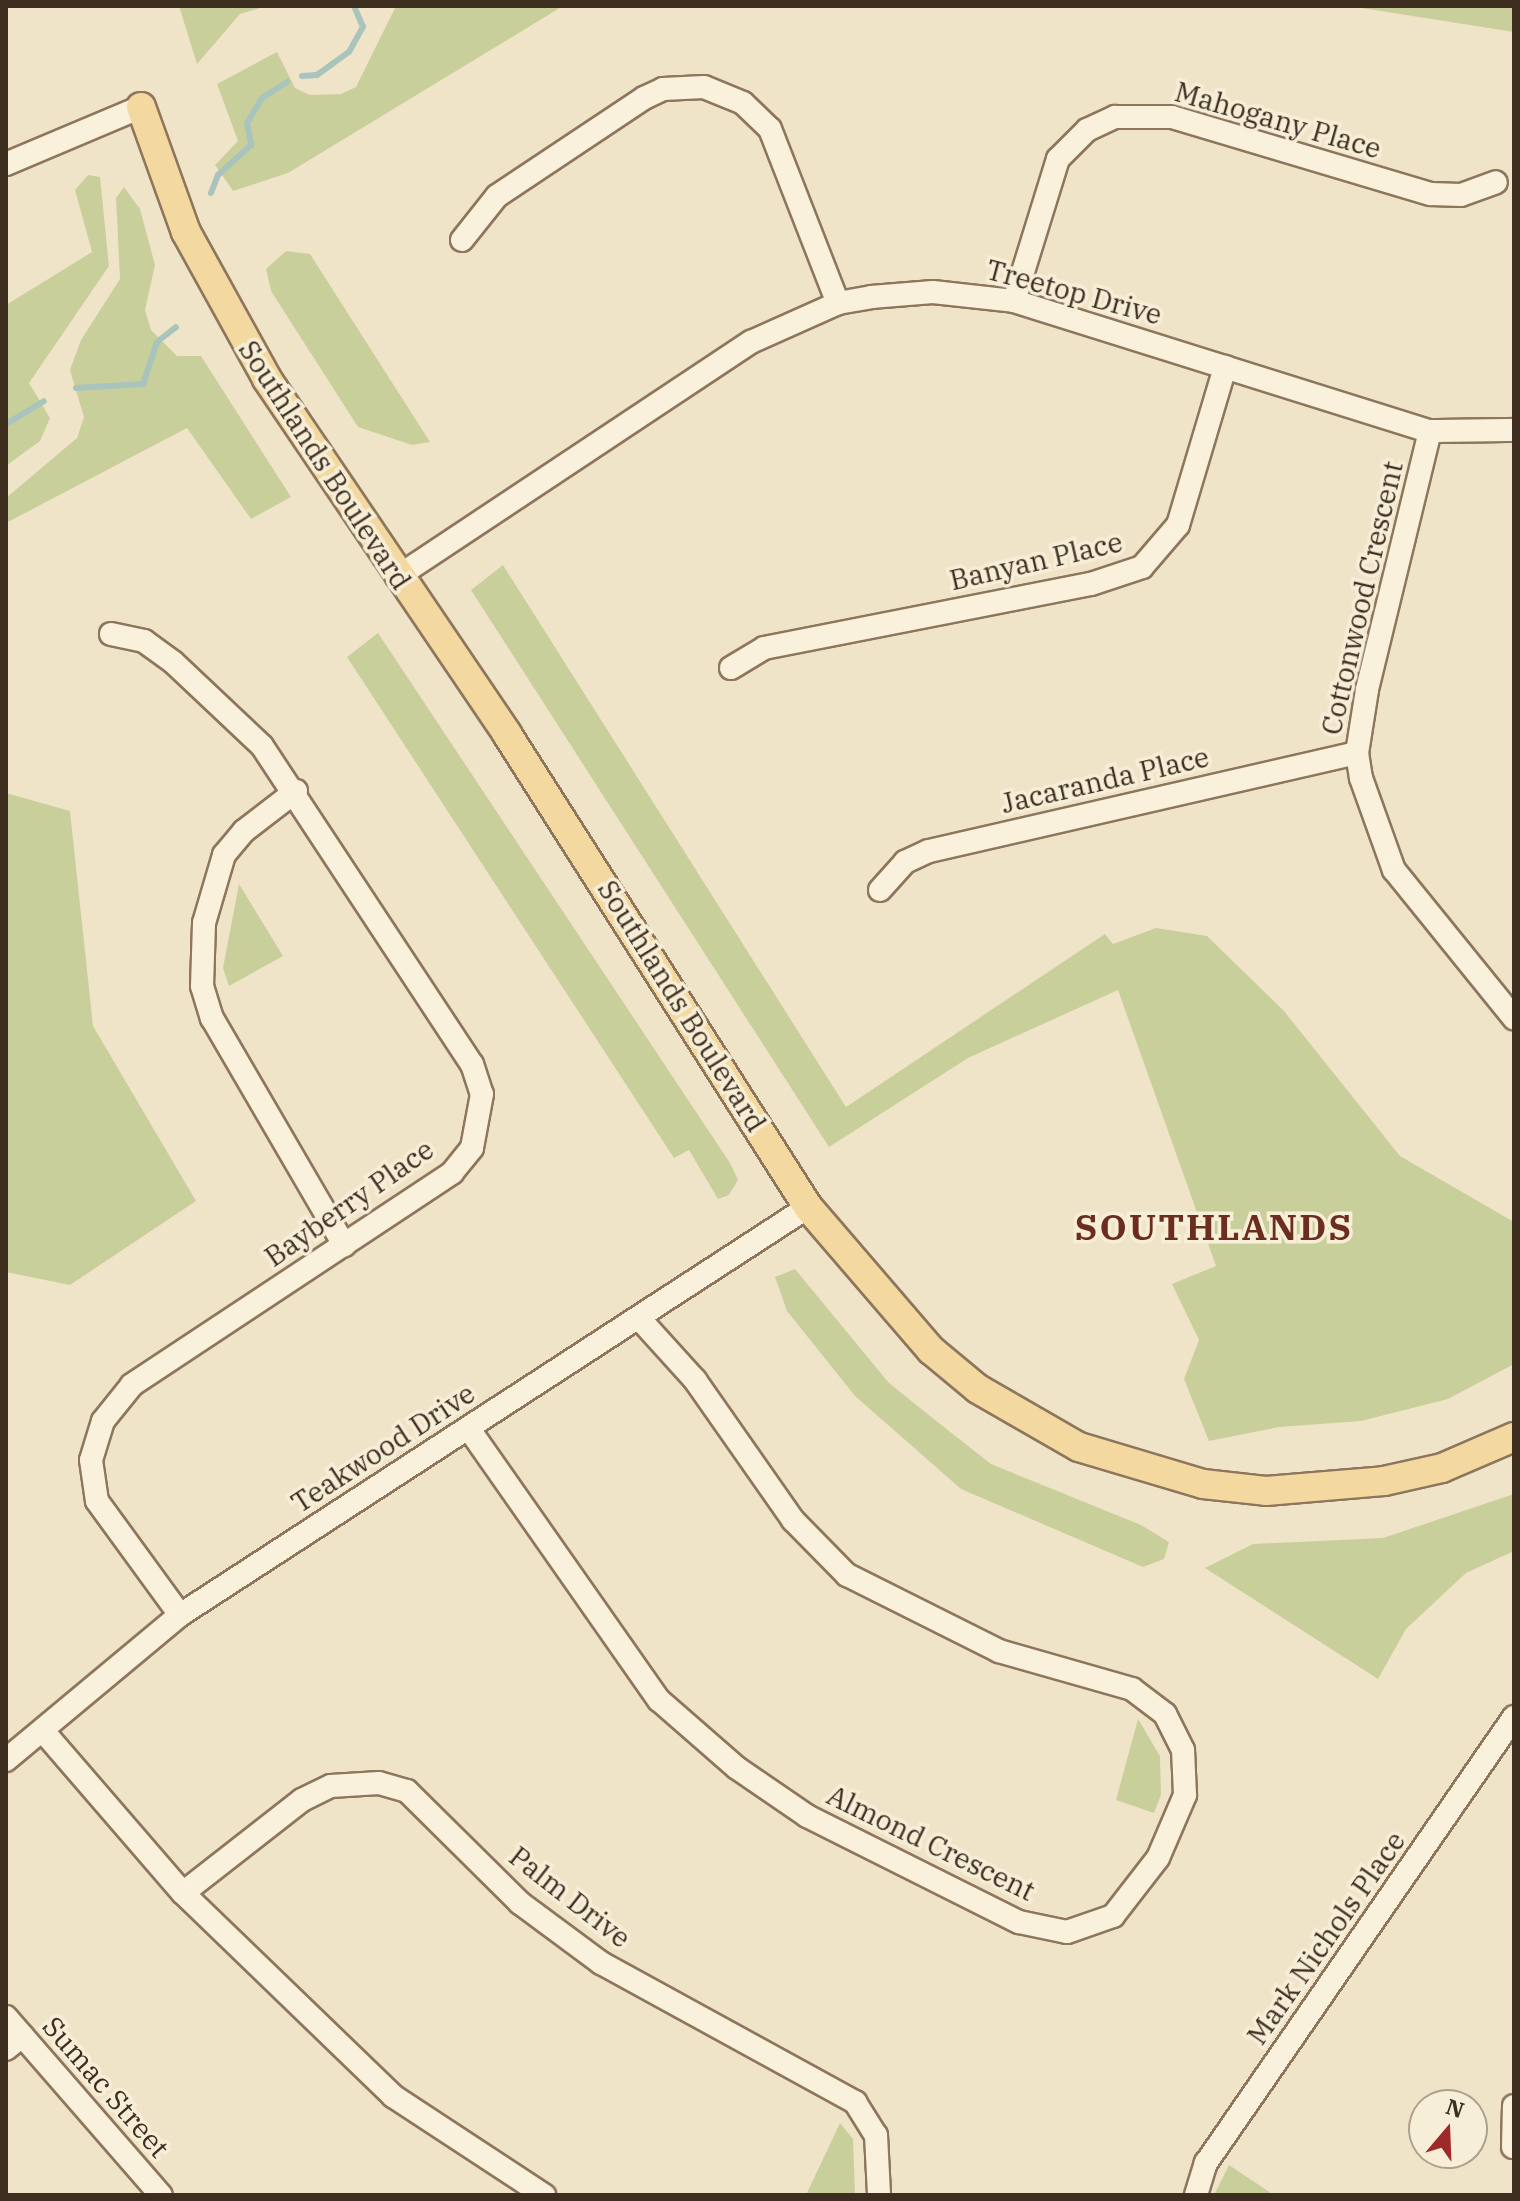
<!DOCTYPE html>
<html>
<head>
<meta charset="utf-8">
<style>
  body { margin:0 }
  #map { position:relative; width:1520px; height:2201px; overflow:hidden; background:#f0e4c8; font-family:"IBM Plex Serif",serif }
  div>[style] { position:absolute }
  .green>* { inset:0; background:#c9cf9b }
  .stream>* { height:6px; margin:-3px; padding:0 3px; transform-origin:3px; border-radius:3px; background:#a9c4bc }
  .roads { filter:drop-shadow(2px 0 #8d765c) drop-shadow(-2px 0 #8d765c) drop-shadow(0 2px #8d765c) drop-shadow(0 -2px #8d765c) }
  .minor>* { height:22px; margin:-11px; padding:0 11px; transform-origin:11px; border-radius:11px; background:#faf1dc }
  .major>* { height:28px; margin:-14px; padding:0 14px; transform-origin:14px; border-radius:14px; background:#f3d9a0 }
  span { translate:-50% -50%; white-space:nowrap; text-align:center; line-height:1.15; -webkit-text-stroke:7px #f7eed8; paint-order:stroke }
  .street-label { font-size:28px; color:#3d2e20 }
  .district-label { font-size:36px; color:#6b2e1e; font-weight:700; letter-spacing:2px }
  .frame { position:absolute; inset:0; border:8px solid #3d2e20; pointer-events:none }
  .north { position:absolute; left:1408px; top:2089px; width:80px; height:80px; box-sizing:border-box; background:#f7eed8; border:2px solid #ada18e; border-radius:50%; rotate:19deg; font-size:22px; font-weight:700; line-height:32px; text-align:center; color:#3d2e20 }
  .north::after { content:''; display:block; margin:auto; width:28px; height:36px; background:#9e2a2b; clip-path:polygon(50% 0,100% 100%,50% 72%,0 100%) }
</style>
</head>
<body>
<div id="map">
  <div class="green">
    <div style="clip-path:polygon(179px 6px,267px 6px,240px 14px,197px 64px)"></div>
    <div style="clip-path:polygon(396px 6px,563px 6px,288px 173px,233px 191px,215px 165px,238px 141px,217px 84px,277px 52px,295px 88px,310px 95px,341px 94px,356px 87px)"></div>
    <div style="clip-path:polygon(1349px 6px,1514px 6px,1514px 32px)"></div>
    <div style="clip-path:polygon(88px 175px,100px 177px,109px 266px,29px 383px,50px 418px,40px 441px,6px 466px,6px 305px,92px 252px,75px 190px)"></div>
    <div style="clip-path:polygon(124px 187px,140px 209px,155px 265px,145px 310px,151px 330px,177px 356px,201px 356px,291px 497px,251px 519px,187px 428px,6px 523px,6px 498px,77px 438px,84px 417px,70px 370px,81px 340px,120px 279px,116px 198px)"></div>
    <div style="clip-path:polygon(286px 251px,310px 254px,430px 442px,412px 445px,358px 427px,271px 291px,266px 269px)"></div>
    <div style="clip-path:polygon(503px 565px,846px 1107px,1105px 934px,1113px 944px,1156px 928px,1207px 936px,1284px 1011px,1400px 1156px,1514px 1222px,1514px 1364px,1448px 1399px,1361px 1421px,1279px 1427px,1209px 1441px,1184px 1379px,1199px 1340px,1172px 1284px,1216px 1266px,1118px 990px,968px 1058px,829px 1147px,471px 590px)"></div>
    <div style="clip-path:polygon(378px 633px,730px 1163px,738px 1180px,729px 1195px,718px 1199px,689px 1150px,674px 1158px,347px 657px)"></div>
    <div style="clip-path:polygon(6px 793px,70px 811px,93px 1026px,196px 1201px,70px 1285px,6px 1272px)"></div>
    <div style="clip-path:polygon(239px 884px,283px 956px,229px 986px,223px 968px)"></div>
    <div style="clip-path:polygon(795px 1269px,889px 1383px,930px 1416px,991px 1464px,1141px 1525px,1169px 1542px,1164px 1559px,1143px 1567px,961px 1489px,855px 1396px,787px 1311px,775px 1277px)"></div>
    <div style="clip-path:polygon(1514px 1494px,1514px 1551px,1466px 1573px,1406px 1629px,1378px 1679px,1205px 1568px,1253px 1544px,1383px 1538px)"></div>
    <div style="clip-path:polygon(1138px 1719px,1160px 1756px,1161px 1795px,1154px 1813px,1116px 1800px)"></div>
    <div style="clip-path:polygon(840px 2123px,853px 2139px,855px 2195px,806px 2195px)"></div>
    <div style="clip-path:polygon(1229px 2165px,1274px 2195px,1214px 2195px)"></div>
  </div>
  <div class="stream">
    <div style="left:302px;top:76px;width:15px;rotate:-4deg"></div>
    <div style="left:317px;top:75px;width:39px;rotate:-36deg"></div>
    <div style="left:349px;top:52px;width:29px;rotate:-61deg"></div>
    <div style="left:363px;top:27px;width:23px;rotate:-113deg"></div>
    <div style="left:211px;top:193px;width:19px;rotate:-69deg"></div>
    <div style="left:218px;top:175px;width:45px;rotate:-42.3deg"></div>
    <div style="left:251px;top:145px;width:22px;rotate:-100deg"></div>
    <div style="left:247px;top:123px;width:29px;rotate:-59deg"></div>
    <div style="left:262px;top:98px;width:30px;rotate:-33deg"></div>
    <div style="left:76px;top:388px;width:67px;rotate:-3.4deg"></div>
    <div style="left:143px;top:384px;width:44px;rotate:-71.6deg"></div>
    <div style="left:157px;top:342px;width:24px;rotate:-38deg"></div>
    <div style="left:6px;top:424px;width:44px;rotate:-31.2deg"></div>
  </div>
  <div class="roads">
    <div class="minor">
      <div style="left:6px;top:164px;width:147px;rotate:-22.9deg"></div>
      <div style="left:462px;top:240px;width:56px;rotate:-51.5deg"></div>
      <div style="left:497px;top:196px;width:177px;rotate:-33.7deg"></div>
      <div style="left:644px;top:98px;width:21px;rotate:-25deg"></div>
      <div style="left:663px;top:89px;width:41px;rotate:-2.8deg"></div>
      <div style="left:704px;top:87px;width:42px;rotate:22.3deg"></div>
      <div style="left:743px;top:103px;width:37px;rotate:44deg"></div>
      <div style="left:770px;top:129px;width:187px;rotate:68.7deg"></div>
      <div style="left:1014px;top:301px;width:149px;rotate:-72.8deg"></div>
      <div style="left:1058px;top:159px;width:41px;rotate:-45deg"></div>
      <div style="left:1087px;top:130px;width:31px;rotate:-25deg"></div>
      <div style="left:1115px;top:117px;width:57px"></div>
      <div style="left:1172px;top:117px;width:270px;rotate:16.6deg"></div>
      <div style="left:1431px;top:194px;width:30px;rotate:2deg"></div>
      <div style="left:1461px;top:195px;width:37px;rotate:-20deg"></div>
      <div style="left:1430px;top:431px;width:267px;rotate:103.7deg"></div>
      <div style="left:1367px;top:690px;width:64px;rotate:99deg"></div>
      <div style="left:1357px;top:753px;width:25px;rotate:81deg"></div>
      <div style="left:1361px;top:778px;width:98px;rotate:70.3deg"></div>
      <div style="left:1394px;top:870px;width:191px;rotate:51deg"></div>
      <div style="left:397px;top:577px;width:425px;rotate:-33.6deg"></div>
      <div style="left:751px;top:342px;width:95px;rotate:-24.1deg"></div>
      <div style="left:838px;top:303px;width:34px;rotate:-10deg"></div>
      <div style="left:871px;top:297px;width:62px;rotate:-4.6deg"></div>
      <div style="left:933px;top:292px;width:81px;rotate:6.3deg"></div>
      <div style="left:1014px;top:301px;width:436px;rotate:17.4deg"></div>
      <div style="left:1430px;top:431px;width:84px;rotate:-0.7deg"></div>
      <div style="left:111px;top:634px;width:34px;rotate:12deg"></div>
      <div style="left:144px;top:641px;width:36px;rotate:36deg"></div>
      <div style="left:173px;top:662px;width:122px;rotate:43.3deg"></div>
      <div style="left:262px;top:746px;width:381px;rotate:56.6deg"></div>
      <div style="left:472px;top:1064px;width:32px;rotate:72deg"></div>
      <div style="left:482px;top:1094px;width:55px;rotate:100.5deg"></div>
      <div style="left:472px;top:1148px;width:32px;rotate:129deg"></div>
      <div style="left:452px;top:1173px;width:384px;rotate:146.5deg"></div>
      <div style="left:132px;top:1385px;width:46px;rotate:128.9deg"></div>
      <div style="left:103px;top:1421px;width:41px;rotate:107.1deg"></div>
      <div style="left:91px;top:1460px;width:41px;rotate:81.7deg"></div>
      <div style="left:97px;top:1501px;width:141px;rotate:53.9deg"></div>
      <div style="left:731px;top:668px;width:39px;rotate:-31deg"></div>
      <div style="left:764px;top:648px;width:333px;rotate:-11.1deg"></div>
      <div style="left:1091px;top:584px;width:54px;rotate:-18.4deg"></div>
      <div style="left:1142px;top:567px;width:55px;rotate:-49.4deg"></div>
      <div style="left:1178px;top:525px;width:165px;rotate:-73.4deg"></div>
      <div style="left:296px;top:791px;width:66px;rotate:142.4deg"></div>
      <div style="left:244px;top:831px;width:31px;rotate:130deg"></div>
      <div style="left:224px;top:855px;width:71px;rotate:106.4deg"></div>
      <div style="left:204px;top:923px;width:63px;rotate:91.8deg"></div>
      <div style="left:202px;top:986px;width:34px;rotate:73deg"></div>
      <div style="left:212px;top:1018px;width:263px;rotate:59.8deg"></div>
      <div style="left:880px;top:890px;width:38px;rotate:-48deg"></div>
      <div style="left:905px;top:862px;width:26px;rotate:-25deg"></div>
      <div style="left:929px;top:851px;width:439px;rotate:-12.9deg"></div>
      <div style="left:469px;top:1429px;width:331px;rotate:55deg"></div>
      <div style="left:659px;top:1700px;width:103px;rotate:41.1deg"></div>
      <div style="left:737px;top:1768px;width:85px;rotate:34.4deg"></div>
      <div style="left:807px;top:1816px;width:237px;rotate:26.6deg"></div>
      <div style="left:1019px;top:1922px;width:49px;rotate:11.8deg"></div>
      <div style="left:1067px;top:1932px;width:49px;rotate:-19.2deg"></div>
      <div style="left:1113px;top:1916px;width:73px;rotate:-52.2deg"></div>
      <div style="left:1158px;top:1858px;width:69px;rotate:-66.8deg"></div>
      <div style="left:1185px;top:1795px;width:45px;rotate:-92.5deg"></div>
      <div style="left:1183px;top:1750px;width:40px;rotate:-116.6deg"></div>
      <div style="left:1165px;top:1714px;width:41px;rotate:-142.9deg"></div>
      <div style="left:1132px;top:1689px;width:138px;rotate:-164.1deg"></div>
      <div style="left:999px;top:1651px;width:170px;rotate:-153.4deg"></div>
      <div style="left:847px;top:1575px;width:77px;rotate:-134.5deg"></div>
      <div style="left:793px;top:1520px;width:171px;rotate:-125deg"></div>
      <div style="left:695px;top:1380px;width:84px;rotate:-132.1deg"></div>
      <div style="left:43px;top:1731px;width:214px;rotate:49.2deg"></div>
      <div style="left:183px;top:1893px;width:151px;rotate:-38deg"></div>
      <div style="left:302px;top:1800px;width:32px;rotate:-26deg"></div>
      <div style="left:331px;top:1786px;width:48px;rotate:-3.6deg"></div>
      <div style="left:379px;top:1783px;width:29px;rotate:16deg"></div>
      <div style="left:407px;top:1791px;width:159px;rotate:44.7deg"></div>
      <div style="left:520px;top:1903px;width:101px;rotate:36.5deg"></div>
      <div style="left:601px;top:1963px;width:290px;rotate:28.7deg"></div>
      <div style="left:855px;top:2102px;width:39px;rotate:58deg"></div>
      <div style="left:876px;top:2135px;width:60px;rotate:87.1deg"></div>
      <div style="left:6px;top:1760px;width:226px;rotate:-39.8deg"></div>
      <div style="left:180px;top:1615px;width:749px;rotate:-33.01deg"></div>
      <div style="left:183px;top:1893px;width:292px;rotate:44deg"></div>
      <div style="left:393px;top:2096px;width:181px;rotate:33.3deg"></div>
      <div style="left:6px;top:2017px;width:236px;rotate:49deg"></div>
      <div style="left:6px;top:2049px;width:21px;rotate:-39deg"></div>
      <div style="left:1513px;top:2147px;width:41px;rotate:-88.6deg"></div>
      <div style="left:1196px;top:2195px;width:34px;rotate:-73deg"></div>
      <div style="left:1206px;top:2163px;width:542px;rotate:-55.37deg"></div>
    </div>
    <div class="major">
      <div style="left:141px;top:107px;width:133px;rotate:70.2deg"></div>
      <div style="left:186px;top:232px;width:168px;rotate:61.1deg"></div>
      <div style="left:267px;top:379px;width:429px;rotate:55.9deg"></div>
      <div style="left:507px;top:734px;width:561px;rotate:57.53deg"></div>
      <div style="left:808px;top:1207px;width:189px;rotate:49.3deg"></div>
      <div style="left:931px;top:1350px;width:61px;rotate:39.7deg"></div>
      <div style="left:978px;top:1389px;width:116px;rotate:29.9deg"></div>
      <div style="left:1079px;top:1447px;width:129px;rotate:16.6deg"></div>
      <div style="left:1203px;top:1484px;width:63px;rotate:6.3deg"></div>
      <div style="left:1266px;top:1491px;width:118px;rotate:-4.8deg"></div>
      <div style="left:1384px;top:1481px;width:59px;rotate:-12.6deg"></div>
      <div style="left:1442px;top:1468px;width:78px;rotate:-23.3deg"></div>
    </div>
  </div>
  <div class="street-label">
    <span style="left:1278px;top:120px;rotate:16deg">Mahogany Place</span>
    <span style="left:1074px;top:292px;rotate:15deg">Treetop Drive</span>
    <span style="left:325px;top:465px;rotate:57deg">Southlands Boulevard</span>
    <span style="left:1036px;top:561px;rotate:-13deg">Banyan Place</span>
    <span style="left:1362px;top:598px;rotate:-77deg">Cottonwood Crescent</span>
    <span style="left:1105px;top:780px;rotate:-13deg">Jacaranda Place</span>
    <span style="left:682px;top:1006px;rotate:58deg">Southlands Boulevard</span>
    <span style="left:349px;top:1203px;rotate:-35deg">Bayberry Place</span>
    <span style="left:383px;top:1448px;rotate:-33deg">Teakwood Drive</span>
    <span style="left:931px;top:1843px;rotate:26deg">Almond Crescent</span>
    <span style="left:570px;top:1897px;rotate:38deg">Palm Drive</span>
    <span style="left:1326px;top:1938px;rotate:-55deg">Mark Nichols Place</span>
    <span style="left:106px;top:2087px;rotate:49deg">Sumac Street</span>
  </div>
  <div class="district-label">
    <span style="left:1214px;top:1227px">SOUTHLANDS</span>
  </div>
  <div class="frame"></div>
  <div class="north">N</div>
</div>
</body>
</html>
